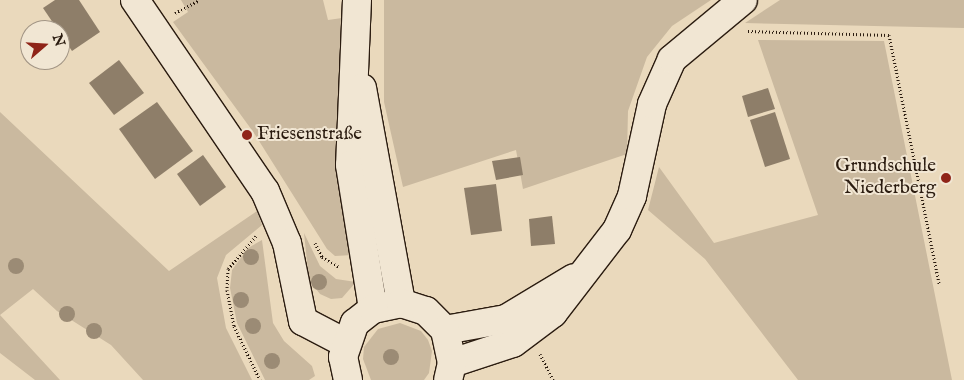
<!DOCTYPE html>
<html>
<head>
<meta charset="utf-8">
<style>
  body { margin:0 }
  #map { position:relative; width:964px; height:380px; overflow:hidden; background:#ead9bc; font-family:"IM FELL English",serif }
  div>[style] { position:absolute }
  .green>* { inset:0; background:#cab99f }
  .building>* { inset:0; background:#8e7e69 }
  .path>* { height:3px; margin-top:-1.5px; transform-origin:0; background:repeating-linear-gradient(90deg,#2b1c10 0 1px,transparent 0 3.5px) }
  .roads { filter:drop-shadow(1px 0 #2b1c10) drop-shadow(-1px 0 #2b1c10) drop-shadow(0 1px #2b1c10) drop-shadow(0 -1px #2b1c10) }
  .secondary>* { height:28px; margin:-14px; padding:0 14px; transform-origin:14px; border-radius:14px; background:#f1e6d3 }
  .trees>* { width:16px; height:16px; margin:-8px; border-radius:50%; background:#9b8b75 }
  .dots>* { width:14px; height:14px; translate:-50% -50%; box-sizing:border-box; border:2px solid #f1e6d3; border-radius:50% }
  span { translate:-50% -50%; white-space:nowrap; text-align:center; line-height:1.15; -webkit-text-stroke:4px #f1e6d3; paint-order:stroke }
  .poi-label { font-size:19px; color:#2b1c10 }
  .left { translate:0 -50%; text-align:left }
  .right { translate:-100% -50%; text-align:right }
  .north { position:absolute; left:20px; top:20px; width:50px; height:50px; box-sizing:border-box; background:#f1e6d3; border:1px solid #a29585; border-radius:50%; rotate:71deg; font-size:14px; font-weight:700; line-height:20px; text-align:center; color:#2b1c10 }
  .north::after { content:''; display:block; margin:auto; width:18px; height:22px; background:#8f2418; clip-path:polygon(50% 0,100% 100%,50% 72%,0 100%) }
</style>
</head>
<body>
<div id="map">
  <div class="green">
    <div style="clip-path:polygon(181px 0,323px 0,328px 20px,342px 18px,353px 255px,335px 256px,327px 249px,254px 133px,173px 22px,188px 12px)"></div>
    <div style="clip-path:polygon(384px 0,711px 0,672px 26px,647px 57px,628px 111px,627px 154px,523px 189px,516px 150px,403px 187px,384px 102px)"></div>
    <div style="clip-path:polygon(780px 0,964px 0,964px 28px,745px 23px)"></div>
    <div style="clip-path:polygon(758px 40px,884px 41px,952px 380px,798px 380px,705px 259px,648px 210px,659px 167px,714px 243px,818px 215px)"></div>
    <div style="clip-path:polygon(0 112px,169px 271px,257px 211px,262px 225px,226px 255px,217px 278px,226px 328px,252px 380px,143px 380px,111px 345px,57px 311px,33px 289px,0 315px,60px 380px,35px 380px,0 353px)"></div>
    <div style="clip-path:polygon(304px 233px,320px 266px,336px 279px,356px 282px,342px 298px,331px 299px,320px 294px,309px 280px)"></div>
    <div style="clip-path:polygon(262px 240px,273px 323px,284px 341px,312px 366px,315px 376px,309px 380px,265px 380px,237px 323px,230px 288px,232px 270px,248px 248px)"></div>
    <div style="clip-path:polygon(400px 323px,421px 331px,428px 340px,432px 351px,429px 373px,424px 380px,371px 380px,363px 359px,364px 347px,378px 329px)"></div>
  </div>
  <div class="building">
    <div style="clip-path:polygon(55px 0,79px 0,100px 32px,72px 51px,43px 8px)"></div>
    <div style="clip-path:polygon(119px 60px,144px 93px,114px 115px,89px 83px)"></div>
    <div style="clip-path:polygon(768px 88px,775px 109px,748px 117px,742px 96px)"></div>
    <div style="clip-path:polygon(157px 102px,193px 151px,155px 179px,119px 129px)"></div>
    <div style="clip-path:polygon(775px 112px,790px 159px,765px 167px,750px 120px)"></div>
    <div style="clip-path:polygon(203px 155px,226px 187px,200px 206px,177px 174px)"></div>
    <div style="clip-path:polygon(520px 157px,523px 175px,496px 180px,492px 161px)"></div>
    <div style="clip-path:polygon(496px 184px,502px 231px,471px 235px,464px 188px)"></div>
    <div style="clip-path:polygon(552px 216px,555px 244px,531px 246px,529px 219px)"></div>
  </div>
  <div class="path">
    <div style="left:175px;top:13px;width:27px;rotate:-28deg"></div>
    <div style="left:748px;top:31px;width:141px;rotate:1.6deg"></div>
    <div style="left:889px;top:35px;width:254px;rotate:78.6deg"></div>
    <div style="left:256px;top:236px;width:43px;rotate:130.3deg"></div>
    <div style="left:228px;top:269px;width:21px;rotate:93deg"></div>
    <div style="left:227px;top:290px;width:37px;rotate:79deg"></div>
    <div style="left:234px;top:326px;width:60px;rotate:64.3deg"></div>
    <div style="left:315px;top:243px;width:16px;rotate:63deg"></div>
    <div style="left:322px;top:257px;width:20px;rotate:30deg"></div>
    <div style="left:540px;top:354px;width:29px;rotate:63deg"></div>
  </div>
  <div class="roads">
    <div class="secondary">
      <div style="left:135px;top:0;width:231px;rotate:55.8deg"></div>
      <div style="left:265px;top:191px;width:56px;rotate:67.1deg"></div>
      <div style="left:287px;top:243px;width:80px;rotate:78.4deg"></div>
      <div style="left:303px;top:321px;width:47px;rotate:27.6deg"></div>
      <div style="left:357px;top:0;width:165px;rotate:92.4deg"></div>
      <div style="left:350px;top:165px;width:146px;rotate:80.9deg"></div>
      <div style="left:362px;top:88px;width:219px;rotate:79.7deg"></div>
      <div style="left:445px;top:330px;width:62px;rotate:-10.2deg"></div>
      <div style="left:506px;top:319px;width:79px;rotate:-31.1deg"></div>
      <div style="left:452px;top:363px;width:64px;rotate:-18.2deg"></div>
      <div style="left:513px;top:343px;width:50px;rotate:-36.9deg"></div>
      <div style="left:553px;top:313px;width:105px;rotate:-52.4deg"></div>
      <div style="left:617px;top:230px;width:37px;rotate:-66deg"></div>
      <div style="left:632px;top:196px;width:94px;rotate:-77.7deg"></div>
      <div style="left:652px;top:104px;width:49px;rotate:-66deg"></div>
      <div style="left:672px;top:59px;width:92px;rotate:-39.7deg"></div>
      <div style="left:348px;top:380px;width:24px;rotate:-102deg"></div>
      <div style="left:343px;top:357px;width:36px;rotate:-71deg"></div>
      <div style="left:355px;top:323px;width:23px;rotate:-38deg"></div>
      <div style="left:373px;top:309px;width:29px;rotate:-12deg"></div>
      <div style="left:401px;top:303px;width:26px;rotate:18deg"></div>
      <div style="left:426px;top:311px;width:27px;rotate:45deg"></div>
      <div style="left:445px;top:330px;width:34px;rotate:78deg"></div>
      <div style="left:452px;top:363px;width:17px;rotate:103deg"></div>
    </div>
  </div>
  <div class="trees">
    <div style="left:251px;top:257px"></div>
    <div style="left:16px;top:266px"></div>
    <div style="left:319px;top:282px"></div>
    <div style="left:241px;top:300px"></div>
    <div style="left:67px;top:314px"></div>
    <div style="left:253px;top:326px"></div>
    <div style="left:94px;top:331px"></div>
    <div style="left:391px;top:357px"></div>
    <div style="left:272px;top:361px"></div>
  </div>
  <div class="dots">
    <div style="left:247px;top:135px;background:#8f2418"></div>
    <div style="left:946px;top:178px;background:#8f2418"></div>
  </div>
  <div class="poi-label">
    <span class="left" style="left:257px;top:135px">Friesenstraße</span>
    <span class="right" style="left:936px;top:178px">Grundschule<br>Niederberg</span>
  </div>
  <div class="north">N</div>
</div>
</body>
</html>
